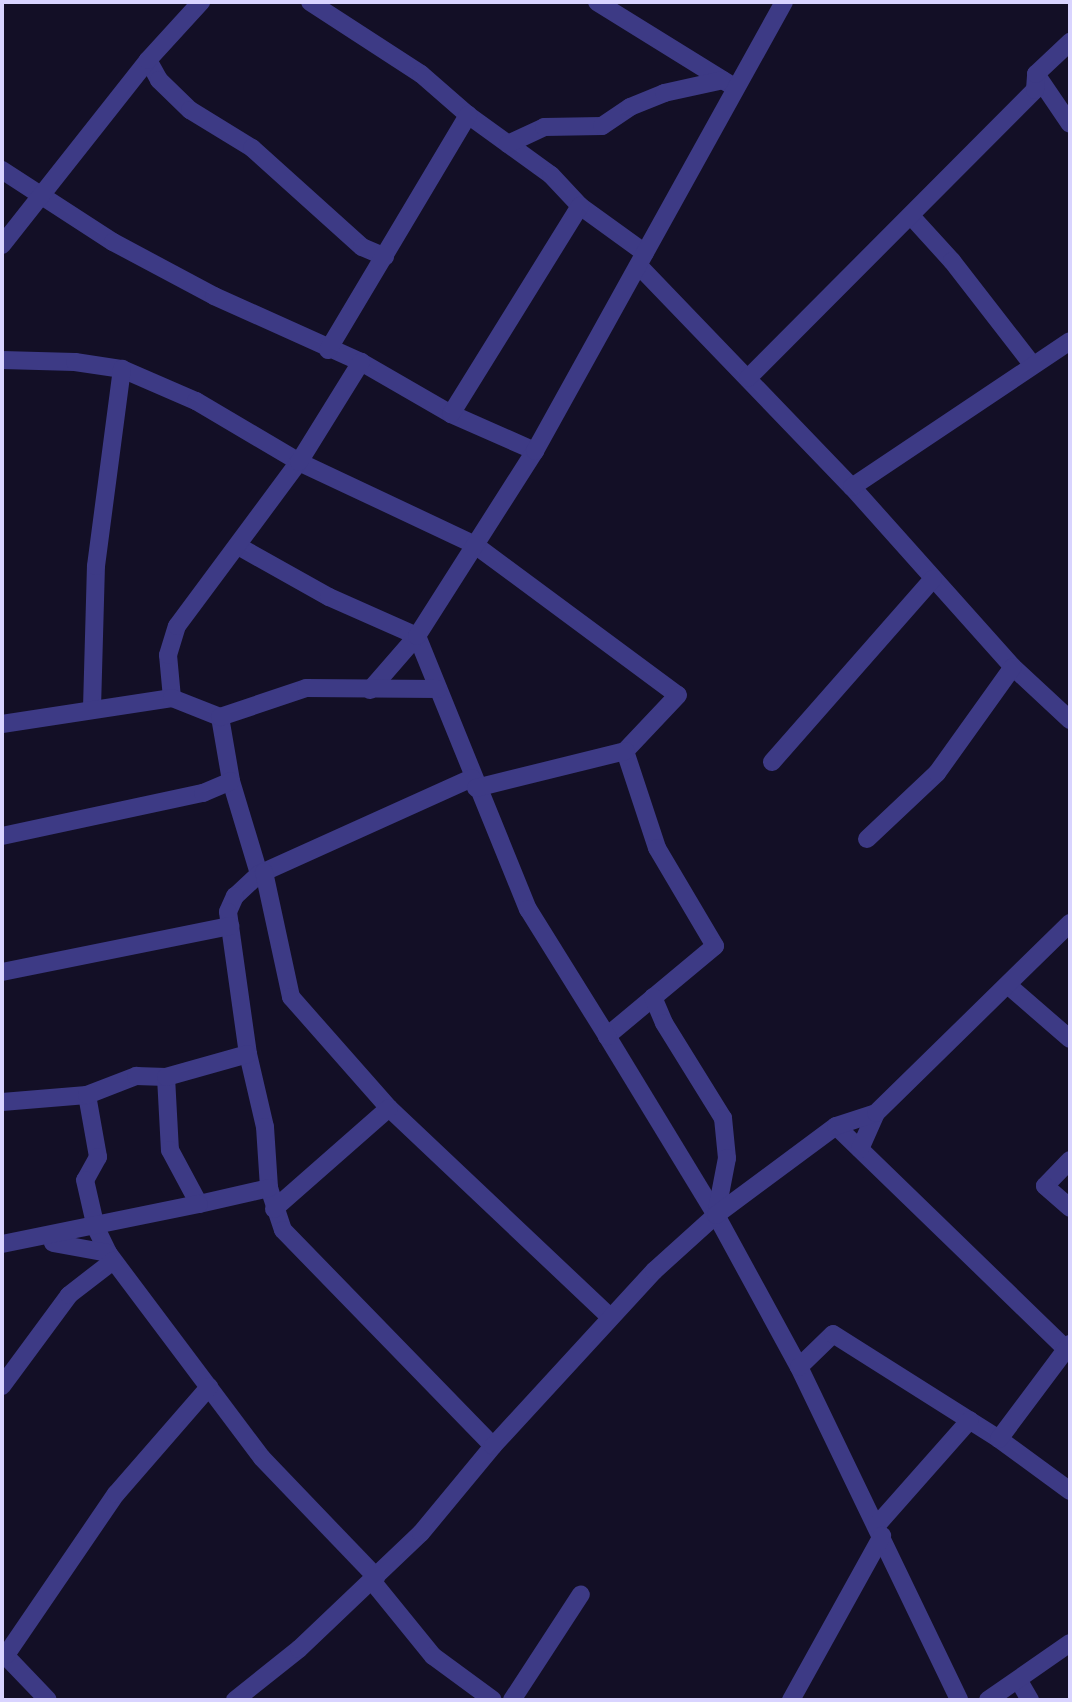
<!DOCTYPE html>
<html>
<head>
<meta charset="utf-8">
<style>
  body { margin:0 }
  #map { position:relative; width:1072px; height:1702px; overflow:hidden; background:#130f26; font-family:"Public Sans",sans-serif }
  div>[style] { position:absolute }
  .minor>* { height:18px; margin:-9px; padding:0 9px; transform-origin:9px; border-radius:9px; background:#3d3a85 }
  span { translate:-50% -50%; white-space:nowrap; text-align:center; line-height:1.15; -webkit-text-stroke:6px #130f26; paint-order:stroke }
  .frame { position:absolute; inset:0; border:4px solid #d9d4ff; pointer-events:none }
</style>
</head>
<body>
<div id="map">
  <div class="minor">
    <div style="left:310px;top:2px;width:132px;rotate:33deg"></div>
    <div style="left:421px;top:74px;width:62px;rotate:41.1deg"></div>
    <div style="left:468px;top:115px;width:102px;rotate:35.9deg"></div>
    <div style="left:551px;top:175px;width:42px;rotate:46.9deg"></div>
    <div style="left:580px;top:206px;width:80px;rotate:35.9deg"></div>
    <div style="left:597px;top:2px;width:158px;rotate:31.8deg"></div>
    <div style="left:148px;top:60px;width:23px;rotate:61deg"></div>
    <div style="left:159px;top:80px;width:43px;rotate:44.1deg"></div>
    <div style="left:190px;top:110px;width:73px;rotate:31.5deg"></div>
    <div style="left:252px;top:148px;width:148px;rotate:42deg"></div>
    <div style="left:362px;top:247px;width:25px;rotate:23deg"></div>
    <div style="left:1036px;top:74px;width:60px;rotate:55.8deg"></div>
    <div style="left:508px;top:144px;width:40px;rotate:-25deg"></div>
    <div style="left:544px;top:127px;width:58px;rotate:-1deg"></div>
    <div style="left:602px;top:126px;width:34px;rotate:-34deg"></div>
    <div style="left:630px;top:107px;width:37px;rotate:-22deg"></div>
    <div style="left:664px;top:93px;width:60px;rotate:-12.4deg"></div>
    <div style="left:2px;top:170px;width:132px;rotate:33deg"></div>
    <div style="left:113px;top:242px;width:115px;rotate:28.1deg"></div>
    <div style="left:214px;top:296px;width:161px;rotate:24.2deg"></div>
    <div style="left:361px;top:362px;width:104px;rotate:30deg"></div>
    <div style="left:451px;top:414px;width:92px;rotate:23.8deg"></div>
    <div style="left:911px;top:216px;width:61px;rotate:47.7deg"></div>
    <div style="left:952px;top:261px;width:130px;rotate:52.2deg"></div>
    <div style="left:2px;top:245px;width:236px;rotate:-51.7deg"></div>
    <div style="left:148px;top:60px;width:79px;rotate:-47.6deg"></div>
    <div style="left:640px;top:267px;width:306px;rotate:46.1deg"></div>
    <div style="left:852px;top:487px;width:241px;rotate:48.2deg"></div>
    <div style="left:1013px;top:667px;width:78px;rotate:42.9deg"></div>
    <div style="left:328px;top:350px;width:274px;rotate:-59.2deg"></div>
    <div style="left:2px;top:360px;width:73px;rotate:1.6deg"></div>
    <div style="left:75px;top:362px;width:48px;rotate:8.5deg"></div>
    <div style="left:122px;top:369px;width:81px;rotate:23.4deg"></div>
    <div style="left:196px;top:401px;width:120px;rotate:30.6deg"></div>
    <div style="left:299px;top:462px;width:195px;rotate:25.2deg"></div>
    <div style="left:475px;top:545px;width:252px;rotate:36.5deg"></div>
    <div style="left:678px;top:695px;width:77px;rotate:133.4deg"></div>
    <div style="left:625px;top:751px;width:102px;rotate:71.7deg"></div>
    <div style="left:657px;top:848px;width:114px;rotate:59.4deg"></div>
    <div style="left:715px;top:946px;width:141px;rotate:140.2deg"></div>
    <div style="left:607px;top:1036px;width:210px;rotate:58.7deg"></div>
    <div style="left:716px;top:1215px;width:173px;rotate:61.4deg"></div>
    <div style="left:799px;top:1367px;width:369px;rotate:64.3deg"></div>
    <div style="left:748px;top:378px;width:407px;rotate:-45.1deg"></div>
    <div style="left:1035px;top:90px;width:16px;rotate:-86deg"></div>
    <div style="left:1036px;top:74px;width:47px;rotate:-43.3deg"></div>
    <div style="left:451px;top:414px;width:245px;rotate:-58.2deg"></div>
    <div style="left:852px;top:487px;width:262px;rotate:-33.8deg"></div>
    <div style="left:238px;top:546px;width:104px;rotate:29.3deg"></div>
    <div style="left:329px;top:597px;width:96px;rotate:23.9deg"></div>
    <div style="left:417px;top:636px;width:295px;rotate:67.9deg"></div>
    <div style="left:528px;top:909px;width:150px;rotate:58.1deg"></div>
    <div style="left:370px;top:690px;width:72px;rotate:-49deg"></div>
    <div style="left:417px;top:636px;width:219px;rotate:-57.5deg"></div>
    <div style="left:535px;top:451px;width:513px;rotate:-60.99deg"></div>
    <div style="left:172px;top:698px;width:43px;rotate:-95.3deg"></div>
    <div style="left:168px;top:655px;width:30px;rotate:-73deg"></div>
    <div style="left:177px;top:626px;width:204px;rotate:-53.4deg"></div>
    <div style="left:299px;top:462px;width:118px;rotate:-58.2deg"></div>
    <div style="left:92px;top:708px;width:142px;rotate:-88.4deg"></div>
    <div style="left:96px;top:566px;width:199px;rotate:-82.5deg"></div>
    <div style="left:220px;top:717px;width:65px;rotate:80.2deg"></div>
    <div style="left:231px;top:781px;width:97px;rotate:73.2deg"></div>
    <div style="left:2px;top:724px;width:172px;rotate:-8.7deg"></div>
    <div style="left:172px;top:698px;width:52px;rotate:21.6deg"></div>
    <div style="left:220px;top:717px;width:91px;rotate:-18.6deg"></div>
    <div style="left:306px;top:688px;width:132px;rotate:0.4deg"></div>
    <div style="left:772px;top:762px;width:244px;rotate:-48.7deg"></div>
    <div style="left:472px;top:778px;width:234px;rotate:155.7deg"></div>
    <div style="left:259px;top:874px;width:33px;rotate:137deg"></div>
    <div style="left:235px;top:896px;width:17px;rotate:114deg"></div>
    <div style="left:228px;top:912px;width:143px;rotate:82deg"></div>
    <div style="left:248px;top:1054px;width:75px;rotate:76.9deg"></div>
    <div style="left:265px;top:1127px;width:61px;rotate:86.2deg"></div>
    <div style="left:269px;top:1188px;width:44px;rotate:71.6deg"></div>
    <div style="left:283px;top:1230px;width:301px;rotate:45.8deg"></div>
    <div style="left:476px;top:788px;width:154px;rotate:-13.9deg"></div>
    <div style="left:2px;top:836px;width:206px;rotate:-12.1deg"></div>
    <div style="left:203px;top:793px;width:30px;rotate:-23deg"></div>
    <div style="left:867px;top:839px;width:96px;rotate:-43.3deg"></div>
    <div style="left:937px;top:773px;width:130px;rotate:-54.4deg"></div>
    <div style="left:264px;top:872px;width:128px;rotate:77.8deg"></div>
    <div style="left:291px;top:997px;width:148px;rotate:48.6deg"></div>
    <div style="left:389px;top:1108px;width:304px;rotate:43.4deg"></div>
    <div style="left:2px;top:972px;width:233px;rotate:-11.4deg"></div>
    <div style="left:1010px;top:987px;width:79px;rotate:40.9deg"></div>
    <div style="left:653px;top:997px;width:28px;rotate:67deg"></div>
    <div style="left:664px;top:1023px;width:112px;rotate:58.2deg"></div>
    <div style="left:723px;top:1118px;width:40px;rotate:84.3deg"></div>
    <div style="left:727px;top:1158px;width:58px;rotate:100.9deg"></div>
    <div style="left:166px;top:1077px;width:73px;rotate:86.9deg"></div>
    <div style="left:170px;top:1150px;width:61px;rotate:61.8deg"></div>
    <div style="left:199px;top:1204px;width:72px;rotate:-12.9deg"></div>
    <div style="left:87px;top:1095px;width:63px;rotate:79.9deg"></div>
    <div style="left:98px;top:1157px;width:26px;rotate:119deg"></div>
    <div style="left:85px;top:1180px;width:49px;rotate:77.1deg"></div>
    <div style="left:96px;top:1228px;width:28px;rotate:64deg"></div>
    <div style="left:108px;top:1253px;width:256px;rotate:53.1deg"></div>
    <div style="left:262px;top:1458px;width:165px;rotate:46.2deg"></div>
    <div style="left:2px;top:1102px;width:85px;rotate:-4.7deg"></div>
    <div style="left:87px;top:1095px;width:53px;rotate:-21.2deg"></div>
    <div style="left:136px;top:1076px;width:30px;rotate:2deg"></div>
    <div style="left:166px;top:1077px;width:85px;rotate:-15.7deg"></div>
    <div style="left:836px;top:1126px;width:320px;rotate:44.1deg"></div>
    <div style="left:860px;top:1149px;width:39px;rotate:-66deg"></div>
    <div style="left:1070px;top:1160px;width:36px;rotate:134deg"></div>
    <div style="left:1045px;top:1186px;width:33px;rotate:41deg"></div>
    <div style="left:274px;top:1209px;width:153px;rotate:-41.3deg"></div>
    <div style="left:53px;top:1243px;width:56px;rotate:10.3deg"></div>
    <div style="left:2px;top:1244px;width:201px;rotate:-11.5deg"></div>
    <div style="left:799px;top:1367px;width:47px;rotate:-44.1deg"></div>
    <div style="left:833px;top:1334px;width:196px;rotate:32.3deg"></div>
    <div style="left:999px;top:1439px;width:88px;rotate:36.2deg"></div>
    <div style="left:2px;top:1386px;width:113px;rotate:-53.6deg"></div>
    <div style="left:69px;top:1295px;width:56px;rotate:-37.7deg"></div>
    <div style="left:999px;top:1439px;width:119px;rotate:-53.2deg"></div>
    <div style="left:877px;top:1525px;width:140px;rotate:-48.5deg"></div>
    <div style="left:372px;top:1581px;width:97px;rotate:50.9deg"></div>
    <div style="left:433px;top:1656px;width:74px;rotate:36.3deg"></div>
    <div style="left:2px;top:1652px;width:66px;rotate:46.2deg"></div>
    <div style="left:6px;top:1655px;width:195px;rotate:-55.7deg"></div>
    <div style="left:116px;top:1494px;width:142px;rotate:-49deg"></div>
    <div style="left:1019px;top:1681px;width:22px;rotate:60deg"></div>
    <div style="left:235px;top:1700px;width:82px;rotate:-38.6deg"></div>
    <div style="left:299px;top:1649px;width:168px;rotate:-43.6deg"></div>
    <div style="left:421px;top:1533px;width:113px;rotate:-50.4deg"></div>
    <div style="left:493px;top:1446px;width:238px;rotate:-47.4deg"></div>
    <div style="left:654px;top:1271px;width:84px;rotate:-42.1deg"></div>
    <div style="left:716px;top:1215px;width:149px;rotate:-36.6deg"></div>
    <div style="left:836px;top:1126px;width:42px;rotate:-18deg"></div>
    <div style="left:876px;top:1113px;width:272px;rotate:-44.4deg"></div>
    <div style="left:512px;top:1700px;width:126px;rotate:-56.9deg"></div>
    <div style="left:791px;top:1700px;width:188px;rotate:-61deg"></div>
    <div style="left:988px;top:1700px;width:100px;rotate:-34.8deg"></div>
  </div>
  <div class="frame"></div>
</div>
</body>
</html>
